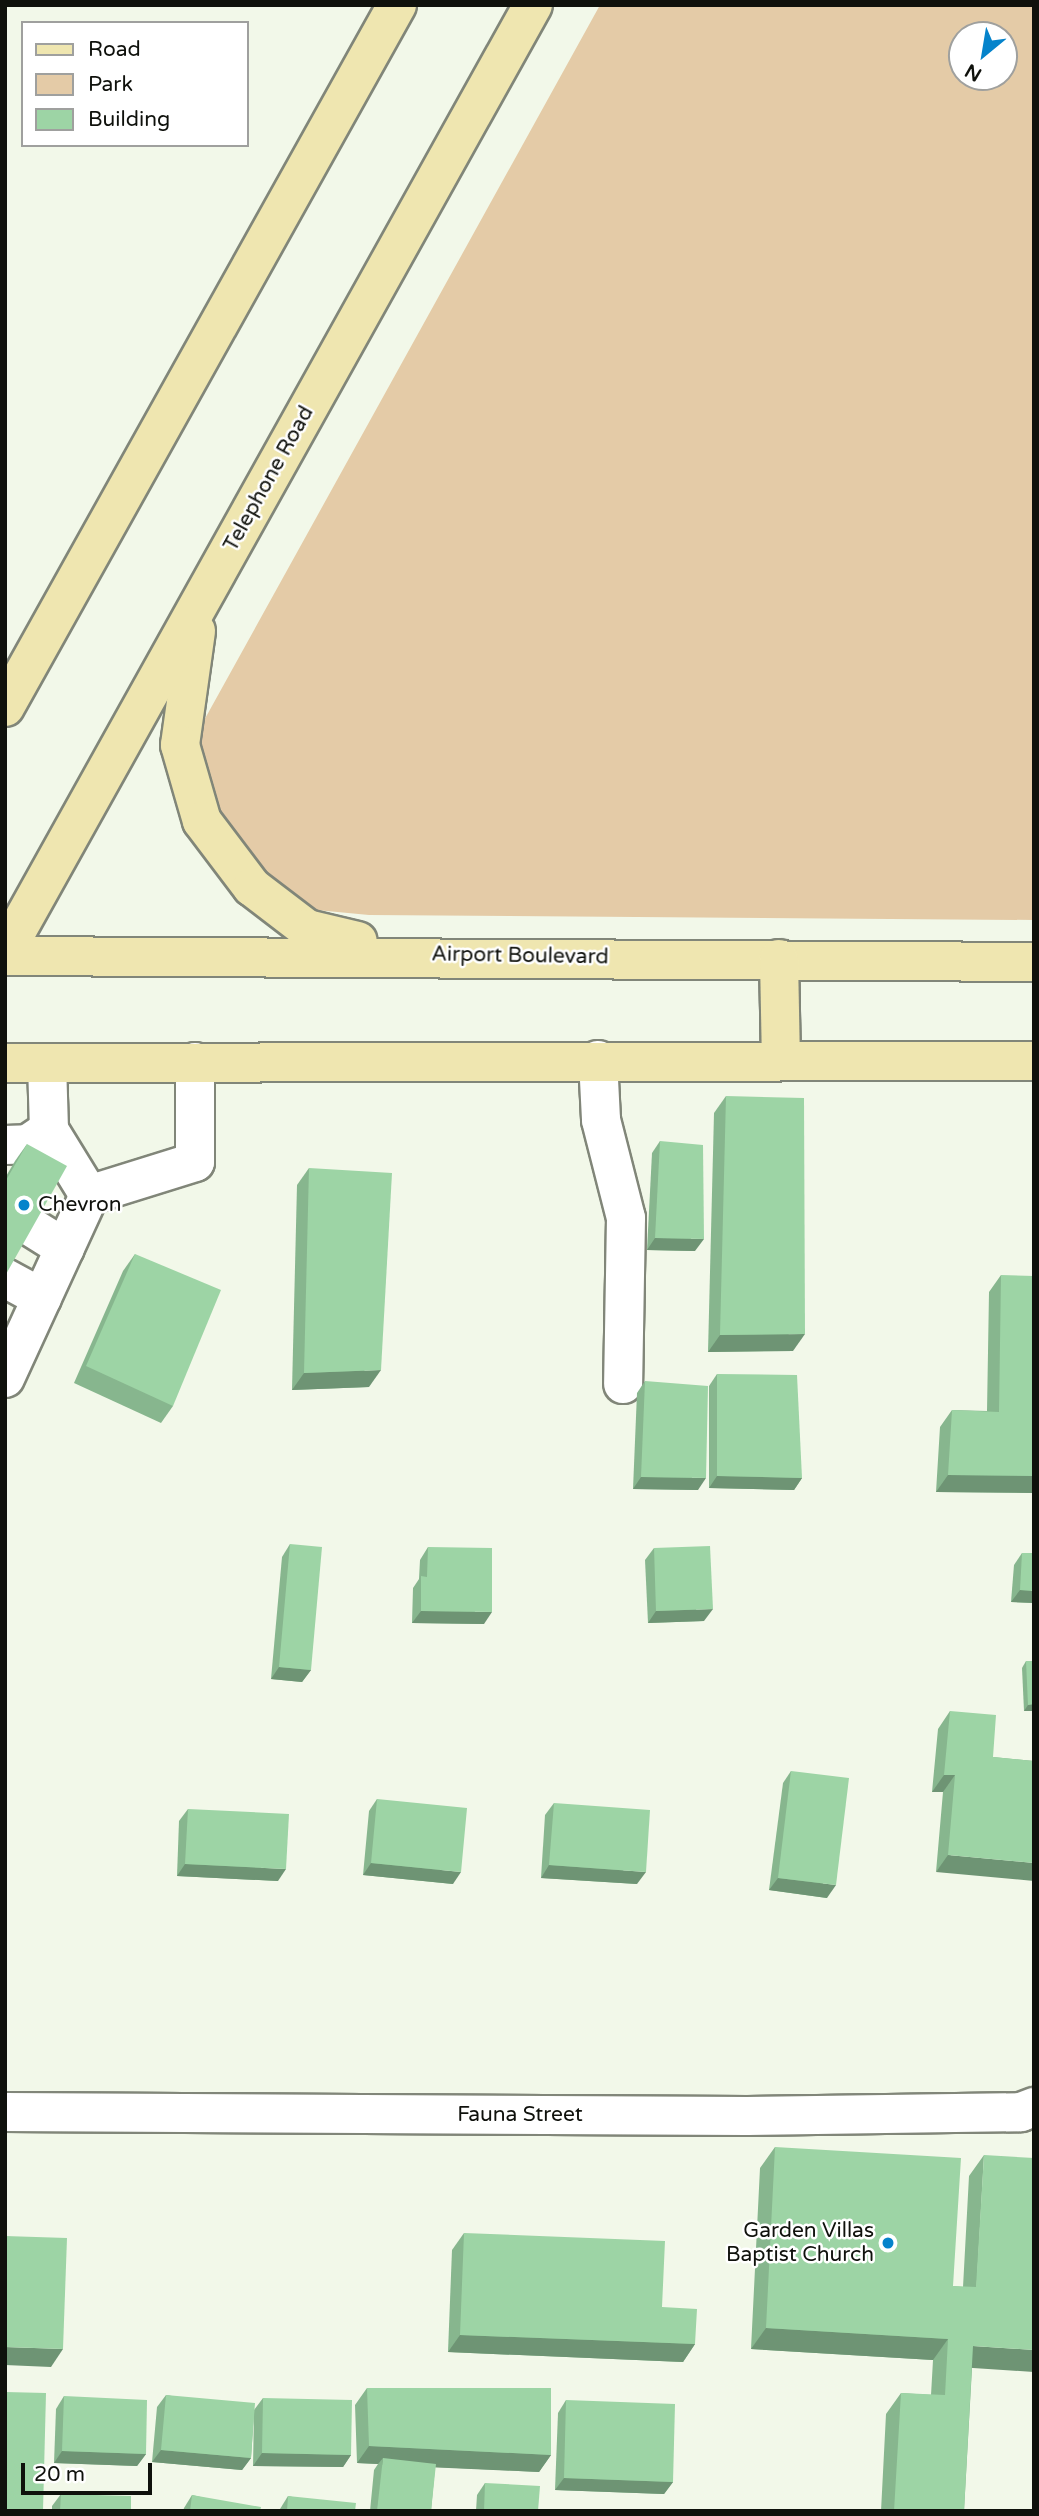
<!DOCTYPE html>
<html>
<head>
<meta charset="utf-8">
<style>
  body { margin:0 }
  #map { position:relative; width:1039px; height:2516px; overflow:hidden; background:#f2f8e9; font-family:"Varela Round",sans-serif }
  div>[style] { position:absolute }
  .green>* { inset:0; background:#e4cba7 }
  .roads { filter:drop-shadow(2px 0 #818679) drop-shadow(-2px 0 #818679) drop-shadow(0 2px #818679) drop-shadow(0 -2px #818679) }
  .minor>* { height:38px; margin:-19px; padding:0 19px; transform-origin:19px; border-radius:19px; background:#fff }
  .major>* { height:38px; margin:-19px; padding:0 19px; transform-origin:19px; border-radius:19px; background:#efe6b0 }
  .wall>* { inset:0; background:#87b68e }
  .shaded-wall>* { inset:0; background:#6e9474 }
  .building>* { inset:0; background:#9dd4a5 }
  .dots>* { width:19px; height:19px; translate:-50% -50%; box-sizing:border-box; border:4px solid #fff; border-radius:50% }
  span { translate:-50% -50%; white-space:nowrap; text-align:center; line-height:1.15; -webkit-text-stroke:5px #fff; paint-order:stroke }
  .street-label { font-size:21px; color:#0f110c }
  .poi-label { font-size:21px; color:#0f110c }
  .left { translate:0 -50%; text-align:left }
  .right { translate:-100% -50%; text-align:right }
  .frame { position:absolute; inset:0; border:7px solid #0f110c; pointer-events:none }
  .legend { position:absolute; left:21px; top:21px; width:228px; height:126px; box-sizing:border-box; background:#fff; border:2px solid #9fa09e; margin:0; padding:9px 12px; list-style:none; font-size:21px; color:#0f110c }
  .legend li { display:flex; align-items:center; gap:14px; height:35px }
  .legend b { width:35px; border:2px solid #9fa09e }
  .north { position:absolute; left:948px; top:21px; width:70px; height:70px; box-sizing:border-box; background:#fff; border:2px solid #9fa09e; border-radius:50%; rotate:210deg; font-size:19px; font-weight:700; line-height:28px; text-align:center; color:#0f110c }
  .north::after { content:''; display:block; margin:auto; width:24px; height:32px; background:#0583cb; clip-path:polygon(50% 0,100% 100%,50% 72%,0 100%) }
  .scale { position:absolute; left:21px; top:2463px; width:131px; height:32px; box-sizing:border-box; border:4px solid #0f110c; border-top:0; padding-left:9px; font-size:21px; line-height:24px; white-space:nowrap; color:#0f110c; -webkit-text-stroke:5px #fff; paint-order:stroke }
</style>
</head>
<body>
<div id="map">
  <div class="green">
    <div style="clip-path:polygon(evenodd,600px 5px,1034px 5px,1034px 920px,369px 915px,306px 909px,279px 892px,216px 810px,200px 754px,202px 724px,600px 5px,962px 35px,1004px 35px,1004px 77px,962px 77px,962px 35px)"></div>
  </div>
  <div class="roads">
    <div class="minor">
      <div style="left:598px;top:1060px;width:60px;rotate:87.1deg"></div>
      <div style="left:601px;top:1120px;width:101px;rotate:75.7deg"></div>
      <div style="left:626px;top:1218px;width:166px;rotate:91deg"></div>
      <div style="left:5px;top:1145px;width:23px;rotate:-2deg"></div>
      <div style="left:28px;top:1144px;width:25px;rotate:-34deg"></div>
      <div style="left:89px;top:1195px;width:111px;rotate:-17.3deg"></div>
      <div style="left:195px;top:1162px;width:100px;rotate:-90deg"></div>
      <div style="left:31px;top:1227px;width:40px;rotate:32deg"></div>
      <div style="left:5px;top:1278px;width:42px;rotate:28.4deg"></div>
      <div style="left:5px;top:1378px;width:201px;rotate:-65.3deg"></div>
      <div style="left:89px;top:1195px;width:76px;rotate:-121.6deg"></div>
      <div style="left:49px;top:1130px;width:67px;rotate:-91.7deg"></div>
      <div style="left:5px;top:2112px;width:742px;rotate:0.31deg"></div>
      <div style="left:747px;top:2116px;width:274px;rotate:-0.8deg"></div>
      <div style="left:1021px;top:2112px;width:14px;rotate:-21deg"></div>
    </div>
    <div class="major">
      <div style="left:196px;top:631px;width:115px;rotate:98deg"></div>
      <div style="left:180px;top:745px;width:79px;rotate:73.9deg"></div>
      <div style="left:202px;top:821px;width:83px;rotate:52.9deg"></div>
      <div style="left:252px;top:887px;width:69px;rotate:37.4deg"></div>
      <div style="left:307px;top:929px;width:52px;rotate:13.2deg"></div>
      <div style="left:5px;top:707px;width:804px;rotate:-60.82deg"></div>
      <div style="left:5px;top:952px;width:1084px;rotate:-60.86deg"></div>
      <div style="left:5px;top:956px;width:1029px;rotate:0.33deg"></div>
      <div style="left:779px;top:959px;width:100px;rotate:88.9deg"></div>
      <div style="left:5px;top:1063px;width:1029px;rotate:-0.11deg"></div>
    </div>
  </div>
  <div class="wall">
    <div style="clip-path:polygon(726px 1096px,793px 1351px,708px 1352px,714px 1113px)"></div>
    <div style="clip-path:polygon(660px 1141px,695px 1251px,647px 1250px,652px 1153px)"></div>
    <div style="clip-path:polygon(27px 1144px,5px 1276px,5px 1178px,15px 1161px)"></div>
    <div style="clip-path:polygon(309px 1168px,369px 1387px,292px 1390px,297px 1185px)"></div>
    <div style="clip-path:polygon(135px 1254px,173px 1406px,161px 1423px,74px 1383px,123px 1271px)"></div>
    <div style="clip-path:polygon(1001px 1275px,1034px 1493px,936px 1492px,940px 1427px,952px 1410px,987px 1411px,989px 1292px)"></div>
    <div style="clip-path:polygon(717px 1374px,802px 1478px,794px 1490px,709px 1488px,709px 1386px)"></div>
    <div style="clip-path:polygon(645px 1381px,698px 1490px,633px 1489px,637px 1393px)"></div>
    <div style="clip-path:polygon(290px 1544px,311px 1670px,302px 1682px,271px 1679px,282px 1557px)"></div>
    <div style="clip-path:polygon(428px 1547px,484px 1624px,412px 1623px,413px 1588px,419px 1579px,420px 1560px)"></div>
    <div style="clip-path:polygon(654px 1548px,704px 1621px,648px 1623px,645px 1560px)"></div>
    <div style="clip-path:polygon(1022px 1553px,1034px 1603px,1011px 1602px,1014px 1565px)"></div>
    <div style="clip-path:polygon(1026px 1661px,1034px 1661px,1034px 1711px,1024px 1711px,1022px 1668px)"></div>
    <div style="clip-path:polygon(950px 1711px,993px 1757px,1034px 1761px,936px 1872px,943px 1792px,932px 1792px,938px 1729px)"></div>
    <div style="clip-path:polygon(791px 1771px,827px 1898px,769px 1890px,783px 1783px)"></div>
    <div style="clip-path:polygon(377px 1799px,453px 1884px,363px 1875px,369px 1811px)"></div>
    <div style="clip-path:polygon(554px 1803px,637px 1884px,541px 1878px,545px 1815px)"></div>
    <div style="clip-path:polygon(188px 1809px,278px 1881px,177px 1876px,179px 1821px)"></div>
    <div style="clip-path:polygon(775px 2147px,953px 2286px,963px 2287px,969px 2176px,984px 2155px,964px 2511px,881px 2511px,886px 2414px,901px 2393px,931px 2395px,933px 2360px,751px 2349px,760px 2168px)"></div>
    <div style="clip-path:polygon(464px 2233px,662px 2307px,695px 2344px,683px 2362px,448px 2352px,452px 2250px)"></div>
    <div style="clip-path:polygon(367px 2388px,551px 2455px,539px 2472px,435px 2467px,431px 2511px,370px 2511px,374px 2470px,378px 2464px,357px 2463px,355px 2405px)"></div>
    <div style="clip-path:polygon(166px 2395px,254px 2410px,263px 2398px,351px 2455px,343px 2467px,253px 2466px,254px 2411px,251px 2458px,242px 2470px,152px 2462px,157px 2407px)"></div>
    <div style="clip-path:polygon(64px 2396px,146px 2454px,137px 2466px,54px 2463px,56px 2409px)"></div>
    <div style="clip-path:polygon(566px 2400px,673px 2482px,664px 2494px,555px 2490px,558px 2413px)"></div>
    <div style="clip-path:polygon(485px 2483px,538px 2511px,476px 2511px,477px 2495px)"></div>
    <div style="clip-path:polygon(61px 2494px,131px 2511px,52px 2511px,52px 2506px)"></div>
    <div style="clip-path:polygon(192px 2495px,260px 2511px,183px 2511px,184px 2508px)"></div>
    <div style="clip-path:polygon(288px 2496px,355px 2511px,280px 2511px,280px 2509px)"></div>
  </div>
  <div class="shaded-wall">
    <div style="clip-path:polygon(655px 1238px,704px 1239px,695px 1251px,647px 1250px)"></div>
    <div style="clip-path:polygon(805px 1334px,793px 1351px,708px 1352px,720px 1335px)"></div>
    <div style="clip-path:polygon(381px 1370px,369px 1387px,292px 1390px,304px 1373px)"></div>
    <div style="clip-path:polygon(948px 1475px,1034px 1476px,1034px 1493px,936px 1492px)"></div>
    <div style="clip-path:polygon(717px 1476px,802px 1478px,794px 1490px,709px 1488px)"></div>
    <div style="clip-path:polygon(641px 1477px,706px 1478px,698px 1490px,633px 1489px)"></div>
    <div style="clip-path:polygon(1020px 1590px,1034px 1591px,1034px 1603px,1011px 1602px)"></div>
    <div style="clip-path:polygon(713px 1609px,704px 1621px,648px 1623px,656px 1611px)"></div>
    <div style="clip-path:polygon(421px 1611px,492px 1612px,484px 1624px,412px 1623px)"></div>
    <div style="clip-path:polygon(279px 1667px,311px 1670px,302px 1682px,271px 1679px)"></div>
    <div style="clip-path:polygon(1034px 1704px,1034px 1711px,1024px 1711px,1028px 1705px)"></div>
    <div style="clip-path:polygon(944px 1775px,955px 1775px,943px 1792px,932px 1792px)"></div>
    <div style="clip-path:polygon(948px 1855px,1034px 1863px,1034px 1881px,936px 1872px)"></div>
    <div style="clip-path:polygon(371px 1863px,461px 1872px,453px 1884px,363px 1875px)"></div>
    <div style="clip-path:polygon(185px 1864px,286px 1869px,278px 1881px,177px 1876px)"></div>
    <div style="clip-path:polygon(549px 1865px,646px 1872px,637px 1884px,541px 1878px)"></div>
    <div style="clip-path:polygon(778px 1878px,836px 1885px,827px 1898px,769px 1890px)"></div>
    <div style="clip-path:polygon(766px 2328px,948px 2339px,933px 2360px,751px 2349px)"></div>
    <div style="clip-path:polygon(460px 2335px,695px 2344px,683px 2362px,448px 2352px)"></div>
    <div style="clip-path:polygon(973px 2346px,1034px 2350px,1034px 2372px,958px 2367px)"></div>
    <div style="clip-path:polygon(5px 2347px,63px 2349px,51px 2367px,5px 2365px)"></div>
    <div style="clip-path:polygon(369px 2446px,551px 2455px,539px 2472px,382px 2465px,383px 2458px,378px 2464px,357px 2463px)"></div>
    <div style="clip-path:polygon(161px 2450px,251px 2458px,242px 2470px,152px 2462px)"></div>
    <div style="clip-path:polygon(62px 2451px,146px 2454px,137px 2466px,54px 2463px)"></div>
    <div style="clip-path:polygon(262px 2453px,351px 2455px,343px 2467px,253px 2466px)"></div>
    <div style="clip-path:polygon(564px 2478px,673px 2482px,664px 2494px,555px 2490px)"></div>
  </div>
  <div class="building">
    <div style="clip-path:polygon(726px 1096px,804px 1098px,805px 1334px,720px 1335px)"></div>
    <div style="clip-path:polygon(660px 1141px,703px 1145px,704px 1239px,655px 1238px)"></div>
    <div style="clip-path:polygon(27px 1144px,67px 1166px,5px 1276px,5px 1182px)"></div>
    <div style="clip-path:polygon(309px 1168px,392px 1173px,381px 1370px,304px 1373px)"></div>
    <div style="clip-path:polygon(135px 1254px,221px 1290px,173px 1406px,86px 1366px)"></div>
    <div style="clip-path:polygon(1001px 1275px,1034px 1276px,1034px 1476px,948px 1475px,952px 1410px,999px 1412px)"></div>
    <div style="clip-path:polygon(717px 1374px,797px 1375px,802px 1478px,717px 1476px)"></div>
    <div style="clip-path:polygon(645px 1381px,708px 1386px,706px 1478px,641px 1477px)"></div>
    <div style="clip-path:polygon(290px 1544px,322px 1547px,311px 1670px,279px 1667px)"></div>
    <div style="clip-path:polygon(710px 1546px,713px 1609px,656px 1611px,654px 1548px)"></div>
    <div style="clip-path:polygon(428px 1547px,492px 1548px,492px 1612px,421px 1611px,421px 1576px,427px 1577px)"></div>
    <div style="clip-path:polygon(1022px 1553px,1034px 1553px,1034px 1591px,1020px 1590px)"></div>
    <div style="clip-path:polygon(1026px 1661px,1034px 1661px,1034px 1704px,1028px 1705px)"></div>
    <div style="clip-path:polygon(950px 1711px,996px 1715px,993px 1757px,1034px 1761px,1034px 1863px,948px 1855px,955px 1775px,944px 1775px)"></div>
    <div style="clip-path:polygon(791px 1771px,849px 1778px,836px 1885px,778px 1878px)"></div>
    <div style="clip-path:polygon(377px 1799px,467px 1808px,461px 1872px,371px 1863px)"></div>
    <div style="clip-path:polygon(554px 1803px,650px 1810px,646px 1872px,549px 1865px)"></div>
    <div style="clip-path:polygon(188px 1809px,289px 1814px,286px 1869px,185px 1864px)"></div>
    <div style="clip-path:polygon(775px 2147px,961px 2158px,953px 2286px,976px 2287px,984px 2155px,1034px 2158px,1034px 2350px,973px 2346px,964px 2511px,894px 2511px,901px 2393px,945px 2395px,948px 2339px,766px 2328px)"></div>
    <div style="clip-path:polygon(464px 2233px,665px 2241px,662px 2307px,697px 2309px,695px 2344px,460px 2335px)"></div>
    <div style="clip-path:polygon(5px 2236px,67px 2238px,63px 2349px,5px 2347px)"></div>
    <div style="clip-path:polygon(367px 2388px,551px 2388px,551px 2455px,369px 2446px)"></div>
    <div style="clip-path:polygon(5px 2392px,46px 2393px,43px 2511px,5px 2509px)"></div>
    <div style="clip-path:polygon(166px 2395px,255px 2403px,251px 2458px,161px 2450px)"></div>
    <div style="clip-path:polygon(64px 2396px,147px 2400px,146px 2454px,62px 2451px)"></div>
    <div style="clip-path:polygon(263px 2398px,352px 2400px,351px 2455px,262px 2453px)"></div>
    <div style="clip-path:polygon(566px 2400px,675px 2404px,673px 2482px,564px 2478px)"></div>
    <div style="clip-path:polygon(383px 2458px,436px 2464px,431px 2511px,377px 2511px)"></div>
    <div style="clip-path:polygon(485px 2483px,540px 2486px,538px 2511px,484px 2511px)"></div>
    <div style="clip-path:polygon(61px 2494px,131px 2496px,131px 2511px,60px 2511px)"></div>
    <div style="clip-path:polygon(192px 2495px,261px 2507px,260px 2511px,190px 2511px)"></div>
    <div style="clip-path:polygon(288px 2496px,356px 2503px,355px 2511px,287px 2511px)"></div>
  </div>
  <div class="dots">
    <div style="left:24px;top:1205px;background:#0583cb"></div>
    <div style="left:888px;top:2243px;background:#0583cb"></div>
  </div>
  <div class="street-label">
    <span style="left:269px;top:479px;rotate:-61deg">Telephone Road</span>
    <span style="left:520px;top:956px;rotate:1deg">Airport Boulevard</span>
    <span style="left:520px;top:2115px">Fauna Street</span>
  </div>
  <div class="poi-label">
    <span class="left" style="left:38px;top:1205px">Chevron</span>
    <span class="right" style="left:874px;top:2243px">Garden Villas<br>Baptist Church</span>
  </div>
  <div class="frame"></div>
  <ul class="legend">
  <li><b style="height:9px;background:#efe6b0"></b>Road</li>
  <li><b style="height:19px;background:#e4cba7"></b>Park</li>
  <li><b style="height:19px;background:#9dd4a5"></b>Building</li>
  </ul>
  <div class="north">N</div>
  <div class="scale">20 m</div>
</div>
</body>
</html>
